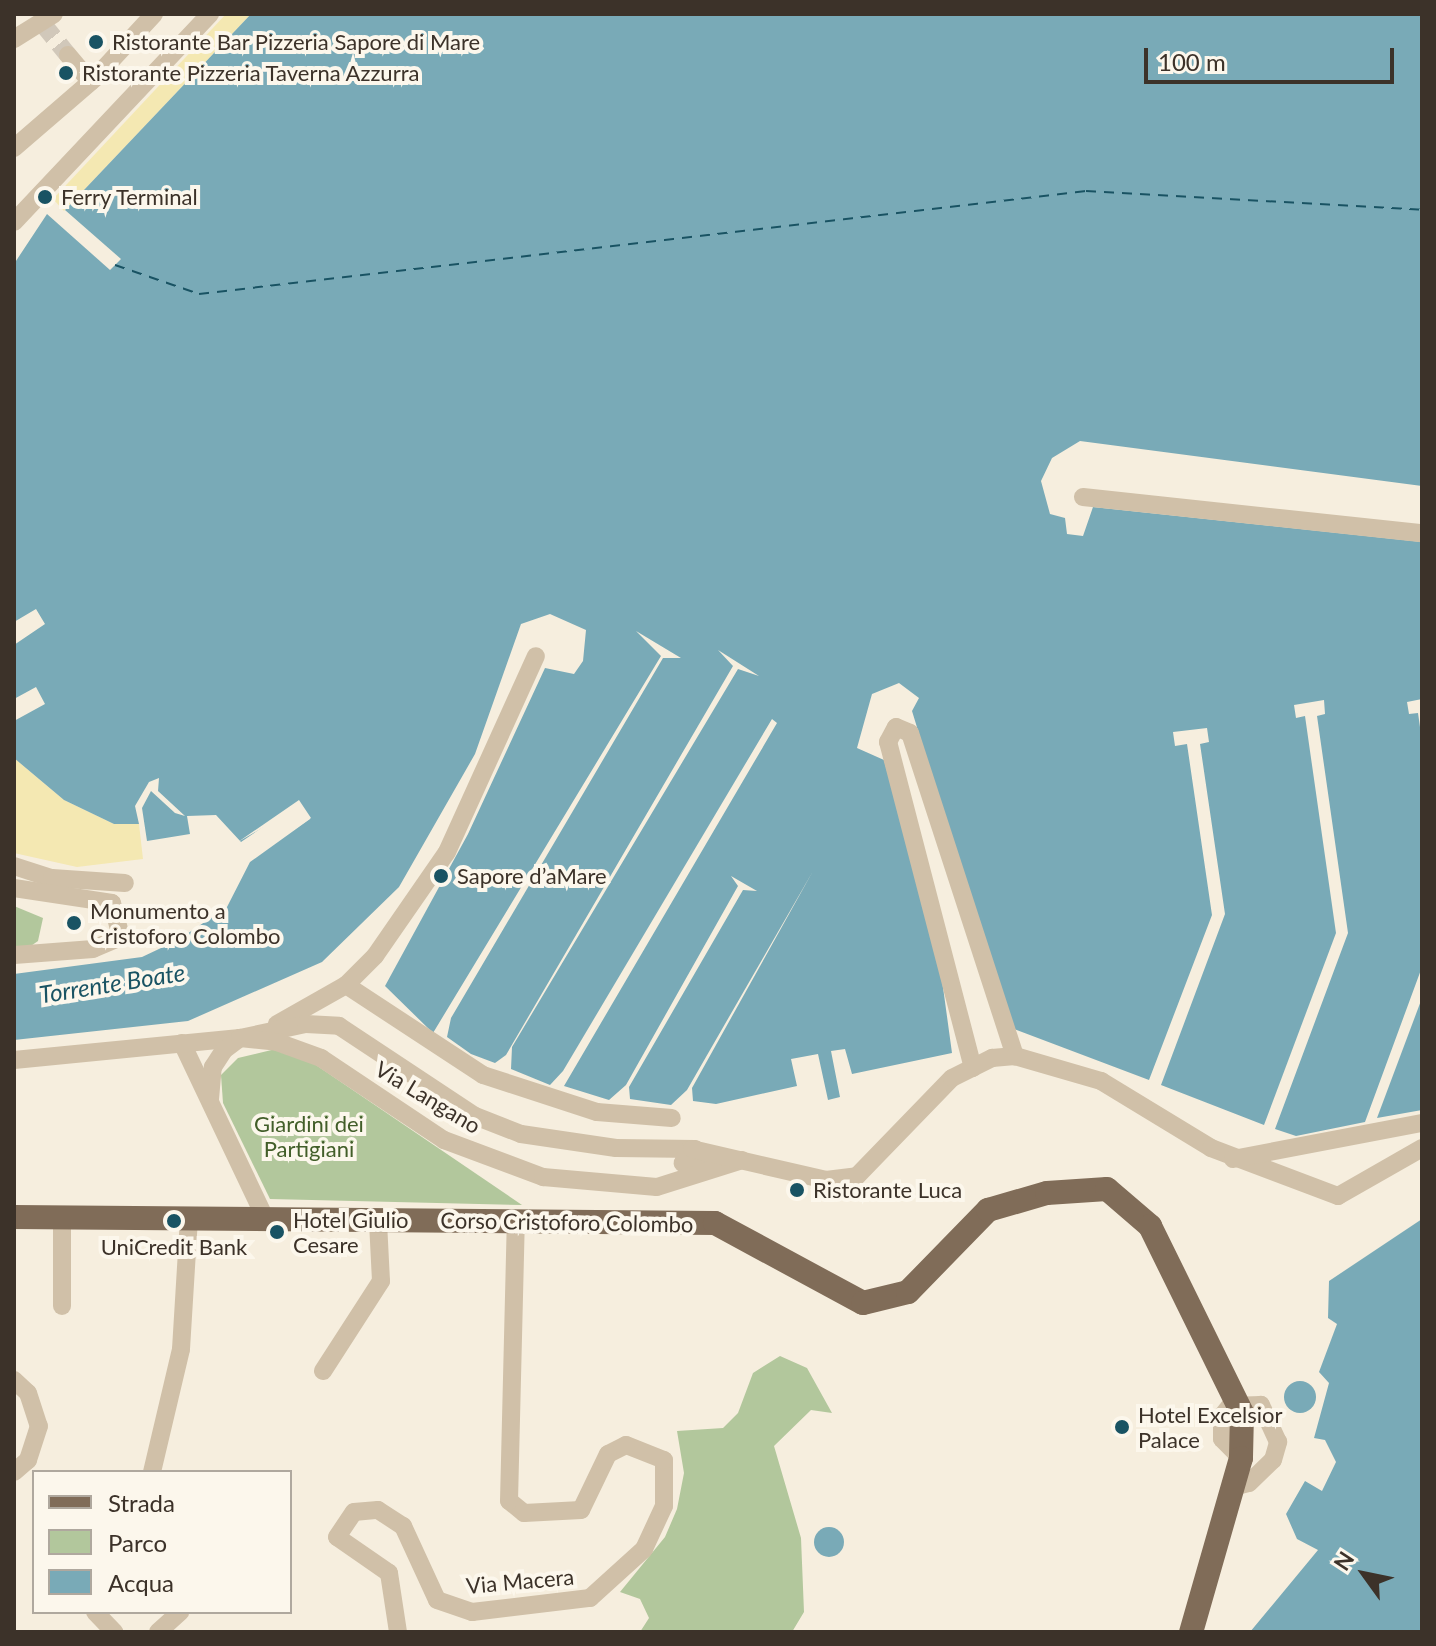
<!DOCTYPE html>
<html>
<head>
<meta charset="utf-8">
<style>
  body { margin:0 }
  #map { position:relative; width:1436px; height:1646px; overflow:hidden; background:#f6eede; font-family:Lato,sans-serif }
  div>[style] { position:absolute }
  .green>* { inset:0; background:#b2c79c }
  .sand>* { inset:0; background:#f4e8b2 }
  .water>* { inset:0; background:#79aab7 }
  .round { border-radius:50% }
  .pier>* { inset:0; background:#f6eede }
  .ferry>* { height:2px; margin-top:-1px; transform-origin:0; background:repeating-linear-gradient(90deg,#195363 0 10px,transparent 0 18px) }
  .minor-tunnel>* { height:18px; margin-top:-9px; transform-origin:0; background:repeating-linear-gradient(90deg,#d1c8ba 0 18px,transparent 0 27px) }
  .minor>* { height:18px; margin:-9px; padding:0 9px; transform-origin:9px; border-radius:9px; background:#d0c0a8 }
  .major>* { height:24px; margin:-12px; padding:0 12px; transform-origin:12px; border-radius:12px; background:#806c58 }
  .dots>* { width:22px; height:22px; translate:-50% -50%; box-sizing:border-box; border:4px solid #fcf7ec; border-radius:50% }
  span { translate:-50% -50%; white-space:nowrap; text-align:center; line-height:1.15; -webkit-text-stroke:8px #fcf7ec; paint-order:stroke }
  .poi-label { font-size:22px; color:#3c3229 }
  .left { translate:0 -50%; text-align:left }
  .street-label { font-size:22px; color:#3c3229 }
  .park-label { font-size:22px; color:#425e29 }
  .water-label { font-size:24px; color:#195363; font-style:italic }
  .frame { position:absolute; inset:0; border:16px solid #3c3229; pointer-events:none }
  .legend { position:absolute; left:32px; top:1470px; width:260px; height:144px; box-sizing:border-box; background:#fcf7ec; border:2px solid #afa89e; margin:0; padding:10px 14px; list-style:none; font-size:24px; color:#3c3229 }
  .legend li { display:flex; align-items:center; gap:16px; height:40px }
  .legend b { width:40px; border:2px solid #afa89e }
  .north { position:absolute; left:1324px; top:1534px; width:80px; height:80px; -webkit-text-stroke:6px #fcf7ec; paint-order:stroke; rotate:303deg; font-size:22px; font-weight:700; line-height:32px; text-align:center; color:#3c3229 }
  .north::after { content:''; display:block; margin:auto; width:28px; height:36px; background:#3c3229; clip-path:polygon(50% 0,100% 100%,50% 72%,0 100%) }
  .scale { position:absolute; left:1144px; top:48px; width:250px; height:36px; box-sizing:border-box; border:4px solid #3c3229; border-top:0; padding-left:10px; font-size:24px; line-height:28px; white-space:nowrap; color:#3c3229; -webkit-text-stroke:6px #fcf7ec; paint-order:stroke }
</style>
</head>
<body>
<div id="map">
  <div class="green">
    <div style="clip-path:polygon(14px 906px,43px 918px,38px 941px,28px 948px,14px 949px)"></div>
    <div style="clip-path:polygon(288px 1046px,522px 1205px,270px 1199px,223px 1103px,221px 1075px,238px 1058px)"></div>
    <div style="clip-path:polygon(780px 1356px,807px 1368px,832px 1413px,811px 1410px,774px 1446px,801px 1538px,804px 1612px,792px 1632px,640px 1632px,649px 1618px,640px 1599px,620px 1592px,665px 1537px,677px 1509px,684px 1473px,677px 1431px,723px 1428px,738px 1413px,753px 1373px)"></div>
  </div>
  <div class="sand">
    <div style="clip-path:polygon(226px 14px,251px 14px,64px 211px,53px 199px)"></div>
    <div style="clip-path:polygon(14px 758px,64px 800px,114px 824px,139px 824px,143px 859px,77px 867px,14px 853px)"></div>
  </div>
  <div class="water">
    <div style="clip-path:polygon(251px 14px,1422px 14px,1422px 486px,1080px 441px,1052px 458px,1041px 481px,1050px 514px,1065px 518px,1067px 534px,1083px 536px,1093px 507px,1422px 542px,1422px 699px,1407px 702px,1409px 714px,1418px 713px,1422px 741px,1422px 967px,1365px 1122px,1296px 1136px,1275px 1129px,1348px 933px,1317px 716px,1325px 714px,1324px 700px,1294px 705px,1296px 718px,1305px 716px,1336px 933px,1264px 1125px,1161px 1085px,1225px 914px,1200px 744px,1209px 742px,1207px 728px,1173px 732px,1175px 746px,1187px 744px,1212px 915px,1149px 1080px,1009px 1027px,912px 711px,919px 698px,899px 683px,872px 694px,857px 748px,884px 760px,939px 958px,952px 1053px,852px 1074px,845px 1049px,831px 1051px,840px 1097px,828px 1100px,818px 1054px,791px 1059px,797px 1086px,716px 1104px,693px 1101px,692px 1088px,813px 871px,687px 1090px,671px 1105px,630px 1099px,629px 1087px,743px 890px,757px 891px,731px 876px,738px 886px,626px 1085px,609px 1100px,564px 1086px,777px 723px,772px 719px,563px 1071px,550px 1085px,511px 1069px,512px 1047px,738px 669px,759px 676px,718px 650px,733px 666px,506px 1055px,495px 1063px,471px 1054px,447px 1037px,451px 1018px,663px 658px,681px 658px,636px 631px,661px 656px,433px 1033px,385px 986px,468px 834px,545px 668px,574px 674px,583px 661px,586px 630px,550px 614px,521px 624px,475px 754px,399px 887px,322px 962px,188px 1021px,14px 1040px,14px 974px,142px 957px,178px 940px,227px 907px,250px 862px,310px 819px,299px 802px,241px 842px,216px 815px,187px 816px,190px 834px,147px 841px,142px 808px,151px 791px,175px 813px,185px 816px,158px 791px,159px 778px,149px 782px,135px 806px,139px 824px,114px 824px,64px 800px,14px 758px,14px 721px,45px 704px,36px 687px,14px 699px,14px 645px,45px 624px,36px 609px,14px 622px,14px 264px,47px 214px,110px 270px,121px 259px,65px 210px)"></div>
    <div style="clip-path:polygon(1422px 998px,1422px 1110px,1377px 1118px)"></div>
    <div style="clip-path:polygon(1422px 1219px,1422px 1632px,1250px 1632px,1318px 1550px,1297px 1539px,1286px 1514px,1305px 1481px,1322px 1491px,1336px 1462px,1325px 1440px,1314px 1438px,1329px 1383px,1319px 1372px,1337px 1324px,1328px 1318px,1329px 1281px)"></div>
    <div class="round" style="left:1284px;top:1381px;width:32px;height:32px"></div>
    <div class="round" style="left:814px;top:1527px;width:30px;height:30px"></div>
  </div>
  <div class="pier">
    <div style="clip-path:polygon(299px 800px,311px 818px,250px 860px,305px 818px,298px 807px,238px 842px)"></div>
  </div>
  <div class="ferry">
    <div style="left:115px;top:265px;width:89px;rotate:19deg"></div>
    <div style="left:199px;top:294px;width:893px;rotate:-6.62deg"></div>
    <div style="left:1086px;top:191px;width:337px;rotate:3.2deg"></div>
  </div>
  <div class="minor-tunnel">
    <div style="left:42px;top:23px;width:41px;rotate:50.9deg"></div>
  </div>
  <div class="minor">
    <div style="left:14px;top:39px;width:47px;rotate:-32deg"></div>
    <div style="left:68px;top:55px;width:35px;rotate:50deg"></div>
    <div style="left:14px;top:148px;width:107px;rotate:-40.8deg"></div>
    <div style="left:95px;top:78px;width:87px;rotate:-47.3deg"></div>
    <div style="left:14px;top:222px;width:286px;rotate:-46.7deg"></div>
    <div style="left:1083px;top:497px;width:341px;rotate:6.1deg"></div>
    <div style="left:14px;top:866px;width:40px;rotate:18deg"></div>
    <div style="left:52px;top:878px;width:73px;rotate:3.9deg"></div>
    <div style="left:14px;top:888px;width:99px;rotate:8.7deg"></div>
    <div style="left:112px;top:903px;width:35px;rotate:75deg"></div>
    <div style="left:121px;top:937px;width:30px;rotate:157deg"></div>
    <div style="left:93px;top:949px;width:79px;rotate:175.7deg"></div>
    <div style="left:346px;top:985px;width:164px;rotate:33.3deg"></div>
    <div style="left:483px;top:1075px;width:120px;rotate:18deg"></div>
    <div style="left:597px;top:1112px;width:75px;rotate:4.6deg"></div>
    <div style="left:277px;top:1024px;width:79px;rotate:-29.5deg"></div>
    <div style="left:346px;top:985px;width:41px;rotate:-45deg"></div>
    <div style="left:375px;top:956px;width:126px;rotate:-55.3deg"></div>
    <div style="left:447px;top:852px;width:215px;rotate:-65.6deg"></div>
    <div style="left:182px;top:1043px;width:196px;rotate:64.6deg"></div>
    <div style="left:14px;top:1060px;width:227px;rotate:-5.6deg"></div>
    <div style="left:240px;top:1038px;width:67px;rotate:-12deg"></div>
    <div style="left:306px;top:1024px;width:33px;rotate:3deg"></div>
    <div style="left:339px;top:1026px;width:163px;rotate:33.5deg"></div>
    <div style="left:475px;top:1116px;width:49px;rotate:21.4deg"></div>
    <div style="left:521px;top:1134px;width:96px;rotate:8.4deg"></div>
    <div style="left:616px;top:1148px;width:79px;rotate:0.7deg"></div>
    <div style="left:695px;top:1149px;width:12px;rotate:55deg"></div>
    <div style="left:702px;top:1159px;width:9px;rotate:122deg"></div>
    <div style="left:697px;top:1167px;width:15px;rotate:-164deg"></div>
    <div style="left:683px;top:1163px;width:14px;rotate:-69deg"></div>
    <div style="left:973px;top:1068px;width:337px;rotate:-104.6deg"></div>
    <div style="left:888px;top:742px;width:17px;rotate:-62deg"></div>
    <div style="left:896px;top:727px;width:15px;rotate:23deg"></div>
    <div style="left:910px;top:733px;width:340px;rotate:72deg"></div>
    <div style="left:210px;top:1099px;width:32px;rotate:-85deg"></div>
    <div style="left:213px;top:1067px;width:20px;rotate:-57deg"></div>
    <div style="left:224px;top:1050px;width:20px;rotate:-37deg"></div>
    <div style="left:240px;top:1038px;width:37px;rotate:6deg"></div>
    <div style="left:277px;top:1042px;width:47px;rotate:20deg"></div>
    <div style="left:321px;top:1058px;width:148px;rotate:33.7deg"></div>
    <div style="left:444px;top:1140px;width:106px;rotate:20.5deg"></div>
    <div style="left:543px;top:1177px;width:114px;rotate:5deg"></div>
    <div style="left:657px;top:1187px;width:89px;rotate:-17.6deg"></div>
    <div style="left:692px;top:1149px;width:138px;rotate:13deg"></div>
    <div style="left:826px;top:1180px;width:31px;rotate:-7deg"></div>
    <div style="left:857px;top:1176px;width:136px;rotate:-45.9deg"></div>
    <div style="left:952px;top:1078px;width:45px;rotate:-26.6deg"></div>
    <div style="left:992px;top:1058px;width:23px;rotate:-5deg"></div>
    <div style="left:1015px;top:1056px;width:90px;rotate:16.2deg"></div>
    <div style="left:1101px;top:1081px;width:129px;rotate:31.3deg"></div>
    <div style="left:1211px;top:1148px;width:136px;rotate:20.7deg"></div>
    <div style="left:1338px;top:1196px;width:97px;rotate:-29.7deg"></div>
    <div style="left:1233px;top:1159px;width:192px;rotate:-10.8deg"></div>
    <div style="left:62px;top:1218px;width:88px;rotate:90deg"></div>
    <div style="left:323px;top:1371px;width:107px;rotate:-57.2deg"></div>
    <div style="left:381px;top:1281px;width:60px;rotate:-92.9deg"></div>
    <div style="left:14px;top:1380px;width:19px;rotate:43deg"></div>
    <div style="left:28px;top:1393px;width:35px;rotate:72deg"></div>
    <div style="left:39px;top:1426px;width:36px;rotate:108deg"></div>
    <div style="left:28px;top:1460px;width:18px;rotate:139deg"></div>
    <div style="left:152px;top:1472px;width:126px;rotate:-76.7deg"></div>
    <div style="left:181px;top:1349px;width:130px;rotate:-86.5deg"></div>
    <div style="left:1233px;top:1487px;width:16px;rotate:-14deg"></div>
    <div style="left:1249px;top:1483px;width:33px;rotate:-44deg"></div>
    <div style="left:1273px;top:1460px;width:19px;rotate:-74deg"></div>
    <div style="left:1278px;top:1442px;width:41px;rotate:-114.7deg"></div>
    <div style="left:1261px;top:1405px;width:31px;rotate:178deg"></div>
    <div style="left:1230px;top:1406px;width:13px;rotate:129deg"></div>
    <div style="left:1222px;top:1416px;width:23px;rotate:90deg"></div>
    <div style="left:1222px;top:1439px;width:27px;rotate:45deg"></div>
    <div style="left:95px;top:1612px;width:28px;rotate:46deg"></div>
    <div style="left:158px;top:1632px;width:30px;rotate:-42deg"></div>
    <div style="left:398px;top:1632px;width:60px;rotate:-98.7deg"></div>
    <div style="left:389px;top:1573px;width:63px;rotate:-145.3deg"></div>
    <div style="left:337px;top:1537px;width:30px;rotate:-56deg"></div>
    <div style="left:354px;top:1512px;width:24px;rotate:-5deg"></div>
    <div style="left:378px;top:1510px;width:30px;rotate:33deg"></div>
    <div style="left:403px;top:1526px;width:81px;rotate:65.3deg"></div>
    <div style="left:437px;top:1600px;width:37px;rotate:19deg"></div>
    <div style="left:472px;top:1612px;width:119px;rotate:-6.8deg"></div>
    <div style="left:590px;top:1598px;width:73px;rotate:-42.2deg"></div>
    <div style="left:644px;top:1549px;width:47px;rotate:-65.1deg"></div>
    <div style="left:664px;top:1506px;width:46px;rotate:-90deg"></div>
    <div style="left:664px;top:1460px;width:41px;rotate:-158.5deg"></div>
    <div style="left:626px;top:1445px;width:20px;rotate:153deg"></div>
    <div style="left:608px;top:1454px;width:62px;rotate:115.7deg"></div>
    <div style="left:581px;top:1510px;width:57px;rotate:177deg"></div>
    <div style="left:524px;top:1513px;width:19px;rotate:-141deg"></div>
    <div style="left:509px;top:1501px;width:279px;rotate:-88.6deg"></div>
  </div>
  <div class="major">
    <div style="left:14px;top:1217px;width:701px;rotate:0.49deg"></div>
    <div style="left:715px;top:1223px;width:168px;rotate:28.4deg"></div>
    <div style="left:863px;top:1303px;width:46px;rotate:-13.7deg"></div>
    <div style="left:908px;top:1292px;width:115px;rotate:-45.7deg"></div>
    <div style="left:988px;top:1210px;width:61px;rotate:-16.1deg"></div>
    <div style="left:1047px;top:1193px;width:60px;rotate:-3.8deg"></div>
    <div style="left:1107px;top:1189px;width:57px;rotate:40.7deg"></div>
    <div style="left:1150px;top:1226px;width:208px;rotate:63.8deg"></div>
    <div style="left:1242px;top:1413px;width:45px;rotate:91.3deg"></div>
    <div style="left:1241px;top:1458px;width:181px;rotate:106deg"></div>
  </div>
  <div class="dots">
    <div style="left:96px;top:42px;background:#195363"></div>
    <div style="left:66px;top:73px;background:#195363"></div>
    <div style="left:45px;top:197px;background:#195363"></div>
    <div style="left:441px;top:876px;background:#195363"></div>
    <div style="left:74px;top:923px;background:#195363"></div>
    <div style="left:797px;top:1190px;background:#195363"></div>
    <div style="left:174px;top:1221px;background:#195363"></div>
    <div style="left:277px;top:1232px;background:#195363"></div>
    <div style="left:1122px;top:1427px;background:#195363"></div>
  </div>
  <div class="poi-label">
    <span class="left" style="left:112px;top:42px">Ristorante Bar Pizzeria Sapore di Mare</span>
    <span class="left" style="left:82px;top:73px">Ristorante Pizzeria Taverna Azzurra</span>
    <span class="left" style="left:61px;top:197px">Ferry Terminal</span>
    <span class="left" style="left:457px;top:876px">Sapore d’aMare</span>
    <span class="left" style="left:90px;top:923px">Monumento a<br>Cristoforo Colombo</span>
    <span class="left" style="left:813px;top:1190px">Ristorante Luca</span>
    <span class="left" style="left:293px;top:1232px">Hotel Giulio<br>Cesare</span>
    <span style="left:174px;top:1247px">UniCredit Bank</span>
    <span class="left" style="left:1138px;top:1427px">Hotel Excelsior<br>Palace</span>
  </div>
  <div class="street-label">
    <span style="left:428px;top:1097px;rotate:31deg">Via Langano</span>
    <span style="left:567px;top:1222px;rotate:1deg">Corso Cristoforo Colombo</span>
    <span style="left:520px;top:1581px;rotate:-5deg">Via Macera</span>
  </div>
  <div class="park-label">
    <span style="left:309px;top:1136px">Giardini dei<br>Partigiani</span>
  </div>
  <div class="water-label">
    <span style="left:112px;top:983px;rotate:-9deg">Torrente Boate</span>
  </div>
  <div class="frame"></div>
  <ul class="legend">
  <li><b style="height:10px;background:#806c58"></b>Strada</li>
  <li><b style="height:22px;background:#b2c79c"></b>Parco</li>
  <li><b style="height:22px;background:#79aab7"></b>Acqua</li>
  </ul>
  <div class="north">N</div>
  <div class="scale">100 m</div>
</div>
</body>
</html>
